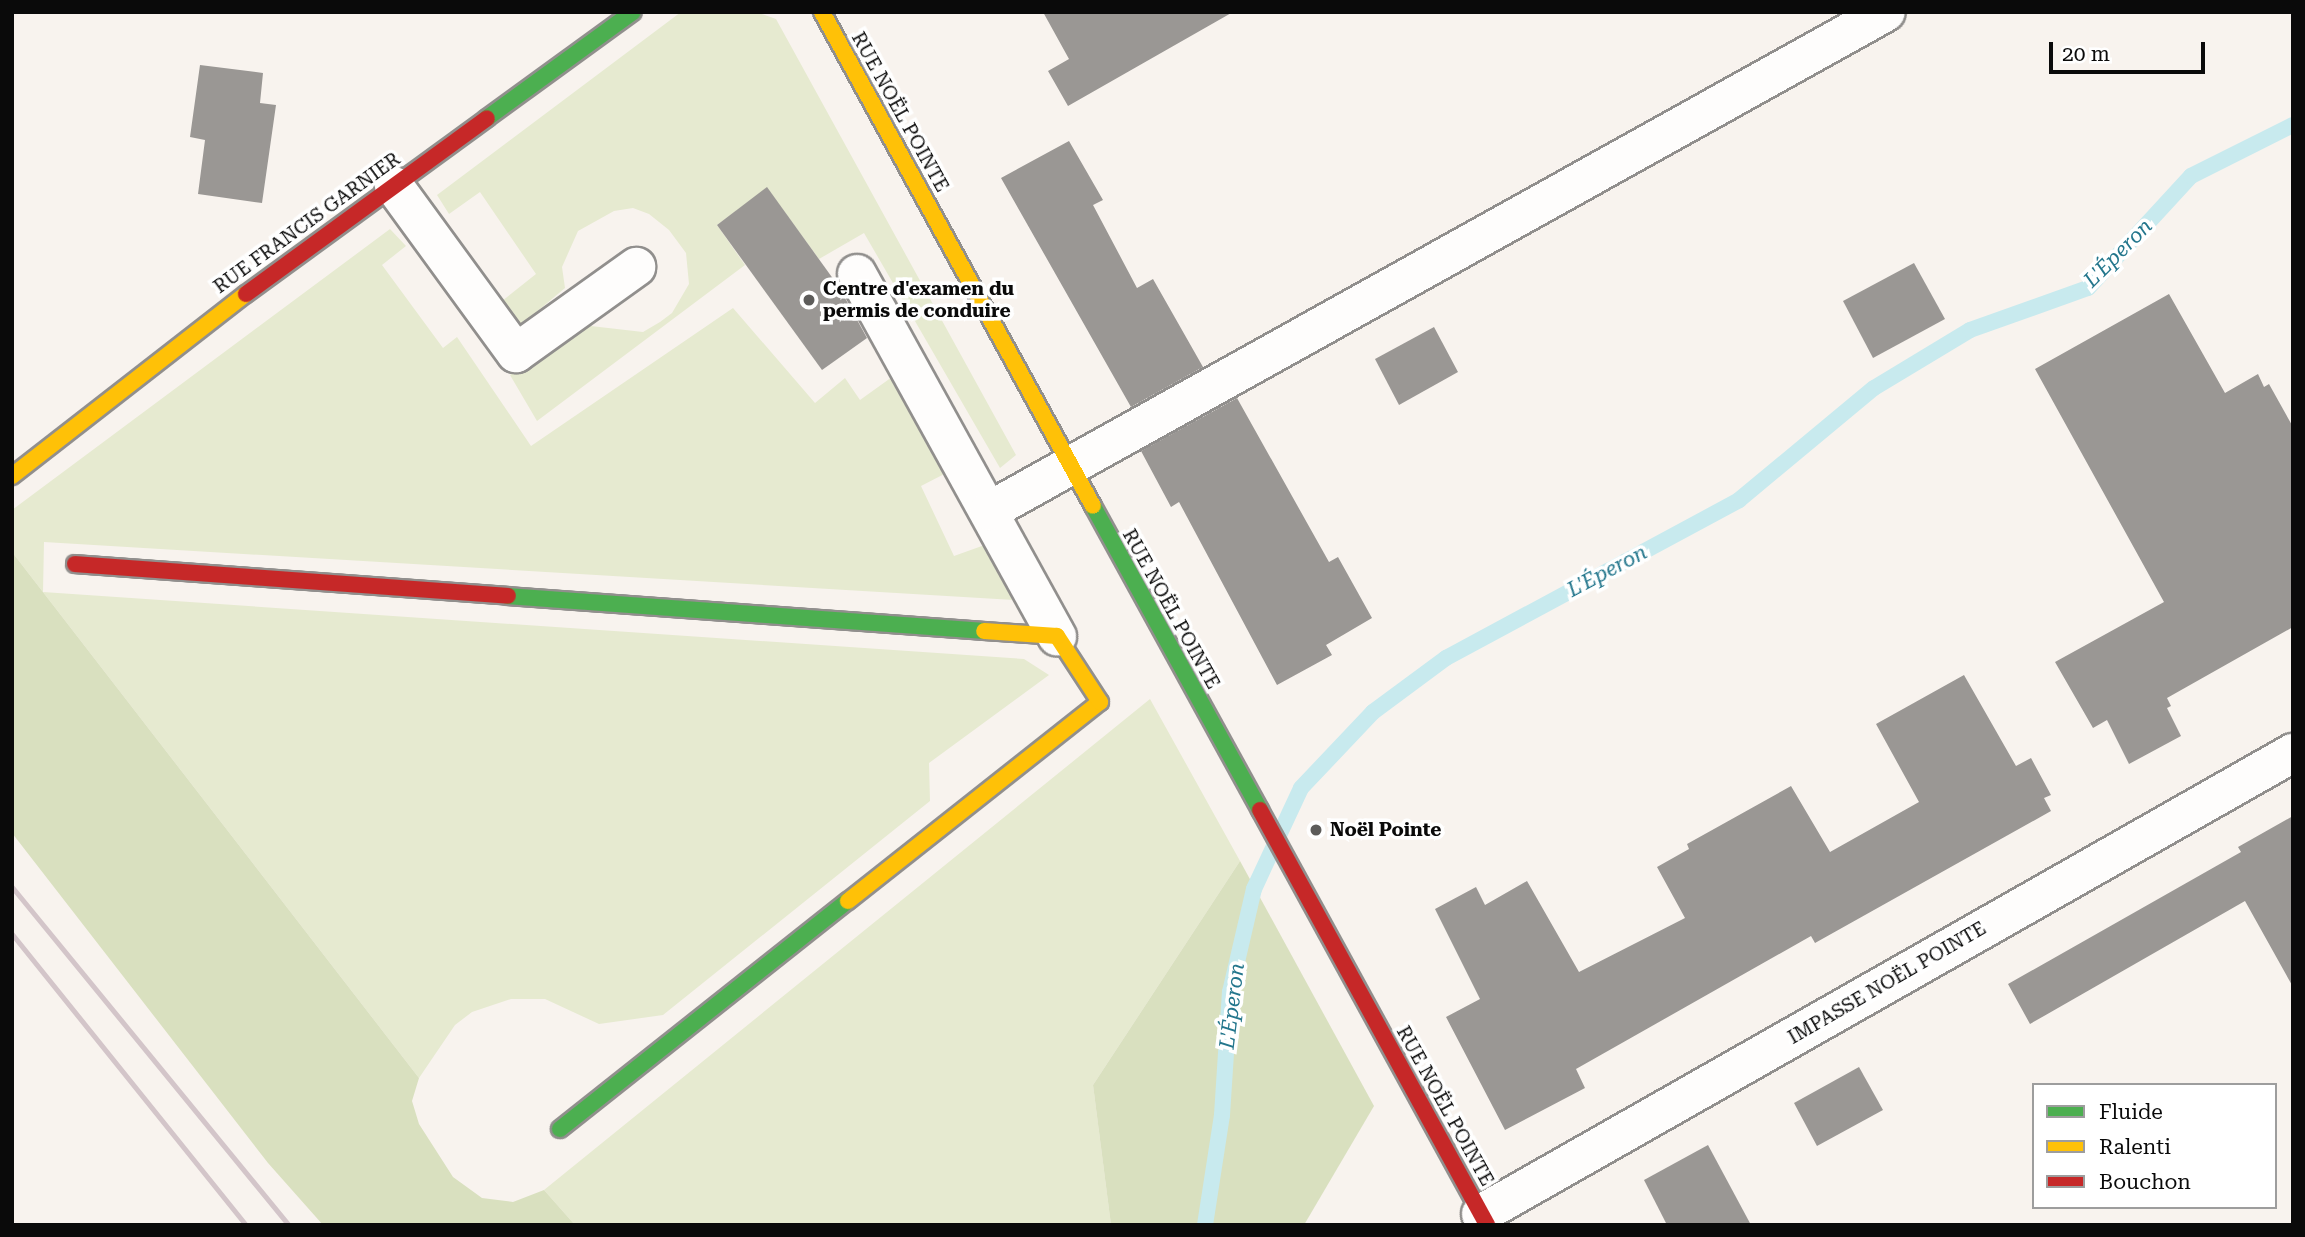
<!DOCTYPE html>
<html>
<head>
<meta charset="utf-8">
<style>
  body { margin:0 }
  #map { position:relative; width:2305px; height:1237px; overflow:hidden; background:#f8f3ee; font-family:"Roboto Serif",serif }
  div>[style] { position:absolute }
  .green>* { inset:0; background:#e6ead0 }
  .forest>* { inset:0; background:#d9e0bf }
  .stream>* { height:16px; margin:-8px; padding:0 8px; transform-origin:8px; border-radius:8px; background:#c8eaee }
  .building>* { inset:0; background:#9a9794 }
  .roads { filter:drop-shadow(2px 0 #918f8d) drop-shadow(-2px 0 #918f8d) drop-shadow(0 2px #918f8d) drop-shadow(0 -2px #918f8d) }
  .street>* { height:38px; margin:-19px; padding:0 19px; transform-origin:19px; border-radius:19px; background:#fefdfc }
  .fast>* { height:16px; margin:-8px; padding:0 8px; transform-origin:8px; border-radius:8px; background:#4caf50 }
  .slow>* { height:16px; margin:-8px; padding:0 8px; transform-origin:8px; border-radius:8px; background:#ffc107 }
  .jam>* { height:16px; margin:-8px; padding:0 8px; transform-origin:8px; border-radius:8px; background:#c62828 }
  .rail>* { height:5px; margin:-2.5px; padding:0 2.5px; transform-origin:2.5px; border-radius:2.5px; background:#d3c5c9 }
  .dots>* { width:19px; height:19px; translate:-50% -50%; box-sizing:border-box; border:4px solid #fff; border-radius:50% }
  span { translate:-50% -50%; white-space:nowrap; text-align:center; line-height:1.15; -webkit-text-stroke:7px #fff; paint-order:stroke }
  .street-label { font-size:19px; color:#0a0a0a }
  .poi-label { font-size:19px; color:#0a0a0a; font-weight:700 }
  .left { translate:0 -50%; text-align:left }
  .water-label { font-size:21px; color:#23768c; font-style:italic }
  .frame { position:absolute; inset:0; border:14px solid #0a0a0a; pointer-events:none }
  .legend { position:absolute; left:2032px; top:1083px; width:245px; height:126px; box-sizing:border-box; background:#fff; border:2px solid #9d9d9d; margin:0; padding:9px 12px; list-style:none; font-size:21px; color:#0a0a0a }
  .legend li { display:flex; align-items:center; gap:14px; height:35px }
  .legend b { width:35px; border:2px solid #9d9d9d }
  .scale { position:absolute; left:2049px; top:42px; width:156px; height:32px; box-sizing:border-box; border:4px solid #0a0a0a; border-top:0; padding-left:9px; font-size:21px; line-height:24px; white-space:nowrap; color:#0a0a0a; -webkit-text-stroke:5px #fff; paint-order:stroke }
</style>
</head>
<body>
<div id="map">
  <div class="green">
    <div style="clip-path:polygon(681px 12px,756px 12px,776px 19px,1016px 455px,1000px 468px,864px 233px,819px 259px,767px 188px,717px 225px,745px 265px,537px 421px,510px 375px,582px 325px,643px 332px,660px 322px,672px 313px,689px 284px,686px 253px,669px 230px,649px 214px,633px 208px,614px 211px,578px 231px,562px 267px,565px 288px,521px 325px,502px 301px,536px 274px,480px 192px,449px 214px,437px 195px)"></div>
    <div style="clip-path:polygon(390px 229px,406px 246px,382px 265px,443px 348px,457px 337px,531px 446px,733px 308px,815px 403px,845px 378px,860px 400px,899px 372px,954px 469px,921px 486px,954px 556px,993px 542px,1032px 601px,44px 542px,43px 592px,1024px 659px,1049px 675px,929px 763px,930px 801px,663px 1015px,599px 1024px,545px 999px,511px 999px,472px 1012px,455px 1025px,419px 1078px,12px 552px,12px 510px)"></div>
    <div style="clip-path:polygon(1150px 699px,1240px 861px,1093px 1085px,1111px 1225px,575px 1225px,544px 1190px)"></div>
  </div>
  <div class="forest">
    <div style="clip-path:polygon(12px 552px,419px 1078px,412px 1101px,419px 1124px,453px 1177px,482px 1198px,513px 1202px,544px 1190px,575px 1225px,323px 1225px,268px 1163px,12px 833px)"></div>
    <div style="clip-path:polygon(1240px 861px,1374px 1106px,1304px 1225px,1111px 1225px,1093px 1085px)"></div>
  </div>
  <div class="stream">
    <div style="left:1205px;top:1225px;width:111px;rotate:-81.2deg"></div>
    <div style="left:1222px;top:1115px;width:123px;rotate:-86.3deg"></div>
    <div style="left:1230px;top:992px;width:106px;rotate:-76.9deg"></div>
    <div style="left:1254px;top:889px;width:111px;rotate:-65deg"></div>
    <div style="left:1301px;top:788px;width:105px;rotate:-46.5deg"></div>
    <div style="left:1373px;top:712px;width:91px;rotate:-36.5deg"></div>
    <div style="left:1446px;top:658px;width:333px;rotate:-28.3deg"></div>
    <div style="left:1739px;top:500px;width:175px;rotate:-39.7deg"></div>
    <div style="left:1874px;top:388px;width:112px;rotate:-31.1deg"></div>
    <div style="left:1970px;top:330px;width:125px;rotate:-19.6deg"></div>
    <div style="left:2088px;top:288px;width:152px;rotate:-47.4deg"></div>
    <div style="left:2191px;top:176px;width:114px;rotate:-26.6deg"></div>
  </div>
  <div class="building">
    <div style="clip-path:polygon(1043px 12px,1233px 12px,1068px 106px,1048px 71px,1069px 59px)"></div>
    <div style="clip-path:polygon(200px 65px,263px 73px,260px 103px,276px 105px,262px 203px,198px 194px,205px 140px,190px 137px)"></div>
    <div style="clip-path:polygon(1069px 141px,1103px 200px,1093px 205px,1137px 288px,1153px 279px,1203px 367px,1131px 407px,1001px 178px)"></div>
    <div style="clip-path:polygon(767px 187px,839px 287px,867px 338px,822px 370px,717px 225px)"></div>
    <div style="clip-path:polygon(1914px 263px,1945px 319px,1873px 358px,1843px 301px)"></div>
    <div style="clip-path:polygon(2169px 294px,2225px 393px,2258px 374px,2264px 387px,2269px 384px,2293px 427px,2293px 627px,2167px 698px,2171px 706px,2167px 708px,2181px 736px,2129px 764px,2107px 720px,2093px 728px,2055px 662px,2164px 602px,2035px 369px)"></div>
    <div style="clip-path:polygon(1434px 327px,1458px 372px,1399px 405px,1375px 359px)"></div>
    <div style="clip-path:polygon(1237px 398px,1329px 562px,1338px 557px,1372px 618px,1326px 645px,1332px 655px,1277px 685px,1179px 502px,1171px 507px,1141px 451px)"></div>
    <div style="clip-path:polygon(1964px 675px,2016px 766px,2031px 758px,2051px 795px,2044px 798px,2051px 811px,1815px 943px,1811px 936px,1576px 1069px,1585px 1088px,1505px 1130px,1446px 1017px,1480px 999px,1435px 909px,1476px 887px,1485px 905px,1527px 881px,1579px 972px,1685px 918px,1657px 867px,1689px 849px,1687px 844px,1791px 786px,1830px 852px,1919px 802px,1876px 724px)"></div>
    <div style="clip-path:polygon(2293px 816px,2293px 987px,2245px 901px,2030px 1024px,2008px 984px,2241px 852px,2238px 847px)"></div>
    <div style="clip-path:polygon(1859px 1067px,1883px 1110px,1817px 1146px,1794px 1103px)"></div>
    <div style="clip-path:polygon(1708px 1145px,1751px 1225px,1667px 1225px,1644px 1180px)"></div>
  </div>
  <div class="roads">
    <div class="street">
      <div style="left:394px;top:186px;width:207px;rotate:53.9deg"></div>
      <div style="left:516px;top:353px;width:148px;rotate:-35.6deg"></div>
      <div style="left:857px;top:274px;width:414px;rotate:61.1deg"></div>
      <div style="left:989px;top:511px;width:1026px;rotate:-29.09deg"></div>
      <div style="left:1481px;top:1214px;width:934px;rotate:-29.59deg"></div>
    </div>
    <div class="fast">
      <div style="left:487px;top:118px;width:180px;rotate:-36deg"></div>
      <div style="left:1093px;top:506px;width:347px;rotate:61.2deg"></div>
      <div style="left:508px;top:596px;width:477px;rotate:4.2deg"></div>
      <div style="left:560px;top:1129px;width:367px;rotate:-38.4deg"></div>
    </div>
    <div class="slow">
      <div style="left:822px;top:12px;width:563px;rotate:61.25deg"></div>
      <div style="left:12px;top:476px;width:296px;rotate:-37.9deg"></div>
      <div style="left:848px;top:901px;width:321px;rotate:-38.3deg"></div>
      <div style="left:1100px;top:702px;width:79px;rotate:-123.1deg"></div>
      <div style="left:1057px;top:636px;width:73px;rotate:-176.1deg"></div>
    </div>
    <div class="jam">
      <div style="left:246px;top:294px;width:298px;rotate:-36.1deg"></div>
      <div style="left:75px;top:564px;width:434px;rotate:4.2deg"></div>
      <div style="left:1260px;top:810px;width:473px;rotate:61.3deg"></div>
    </div>
  </div>
  <div class="rail">
    <div style="left:12px;top:887px;width:437px;rotate:50.7deg"></div>
    <div style="left:12px;top:934px;width:373px;rotate:51.2deg"></div>
  </div>
  <div class="dots">
    <div style="left:809px;top:300px;background:#5d5c5a"></div>
    <div style="left:1316px;top:830px;background:#5d5c5a"></div>
  </div>
  <div class="street-label">
    <span style="left:900px;top:112px;rotate:61deg">RUE NOËL POINTE</span>
    <span style="left:307px;top:223px;rotate:-36deg">RUE FRANCIS GARNIER</span>
    <span style="left:1171px;top:609px;rotate:61deg">RUE NOËL POINTE</span>
    <span style="left:1887px;top:983px;rotate:-30deg">IMPASSE NOËL POINTE</span>
    <span style="left:1445px;top:1106px;rotate:61deg">RUE NOËL POINTE</span>
  </div>
  <div class="poi-label">
    <span class="left" style="left:823px;top:300px">Centre d'examen du<br>permis de conduire</span>
    <span class="left" style="left:1330px;top:830px">Noël Pointe</span>
  </div>
  <div class="water-label">
    <span style="left:2118px;top:253px;rotate:-45deg">L'Éperon</span>
    <span style="left:1607px;top:571px;rotate:-28deg">L'Éperon</span>
    <span style="left:1232px;top:1006px;rotate:-83deg">L'Éperon</span>
  </div>
  <div class="frame"></div>
  <ul class="legend">
  <li><b style="height:9px;background:#4caf50"></b>Fluide</li>
  <li><b style="height:9px;background:#ffc107"></b>Ralenti</li>
  <li><b style="height:9px;background:#c62828"></b>Bouchon</li>
  </ul>
  <div class="scale">20 m</div>
</div>
</body>
</html>
